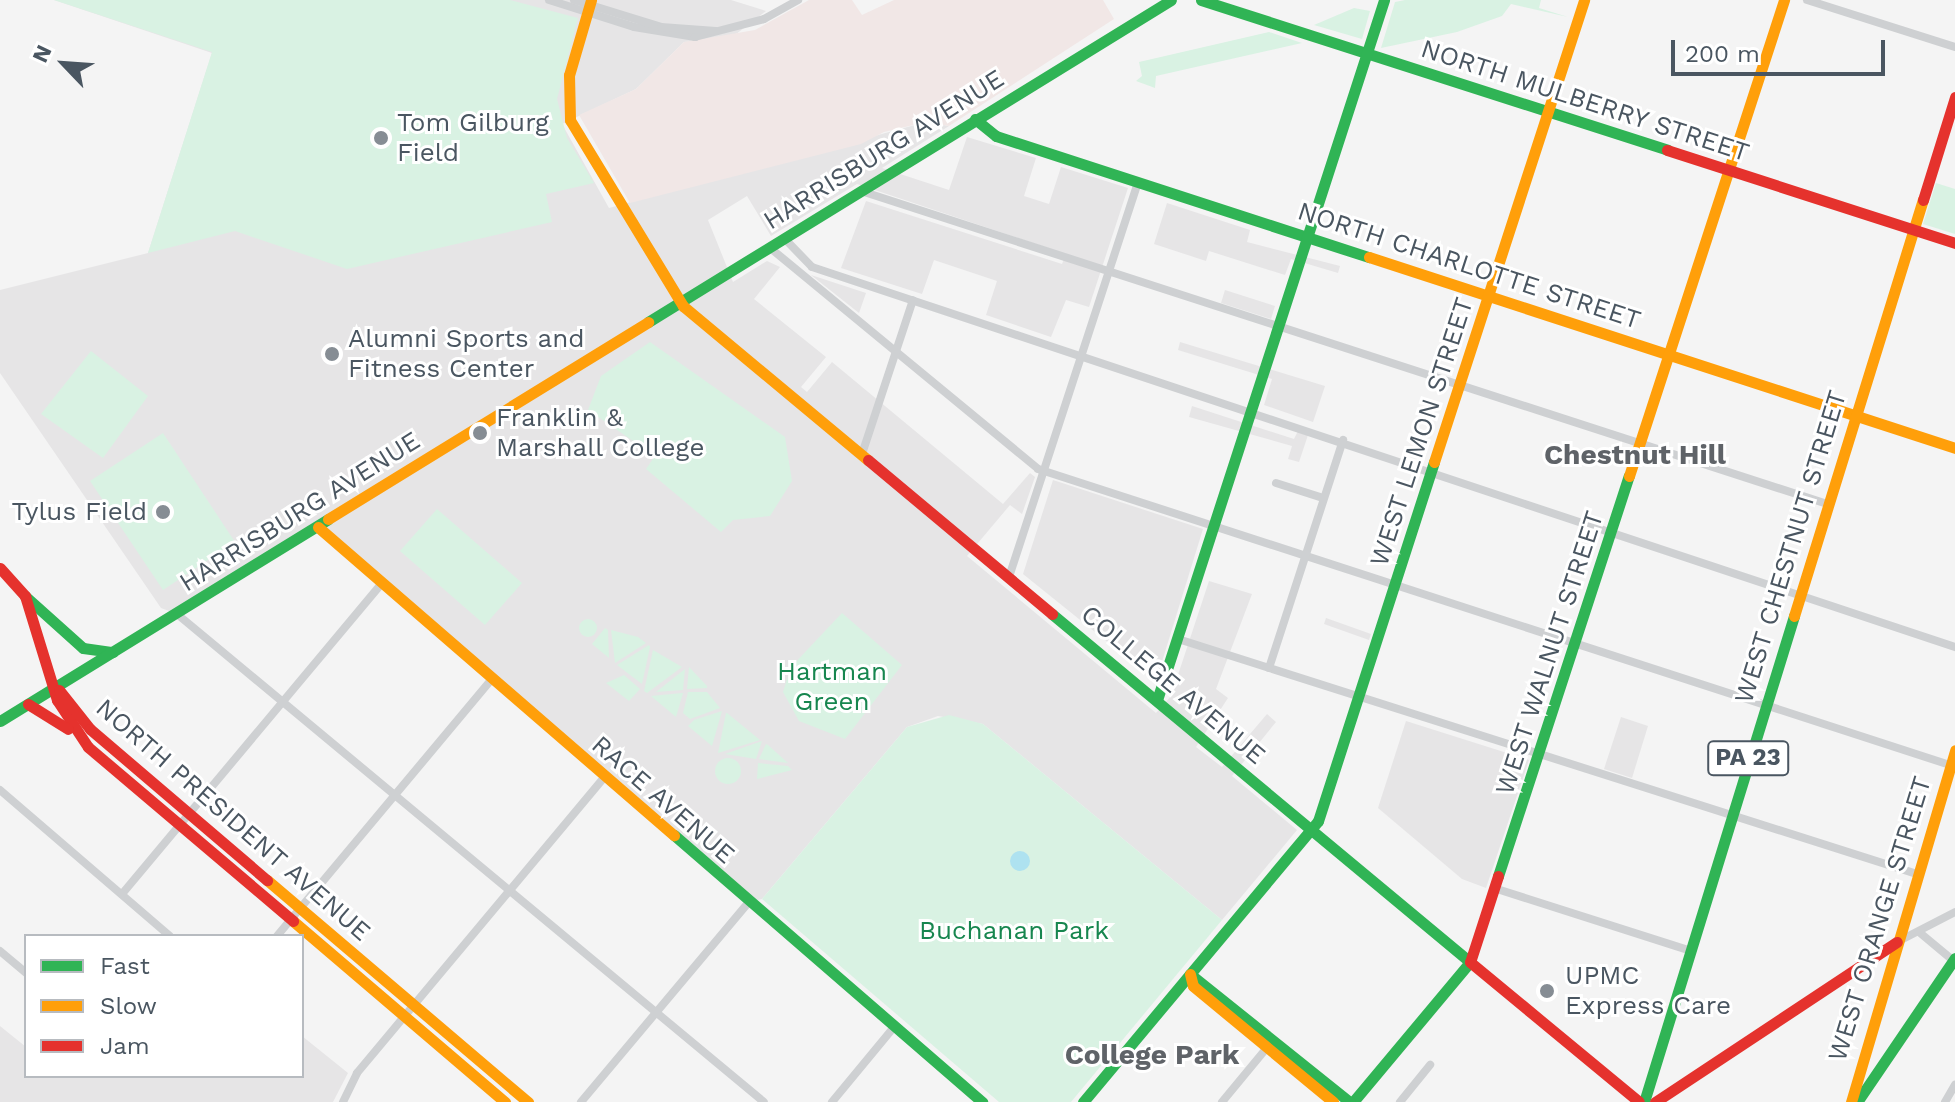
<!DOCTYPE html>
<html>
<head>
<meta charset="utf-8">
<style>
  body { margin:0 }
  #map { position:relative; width:1955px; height:1102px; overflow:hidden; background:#f4f4f4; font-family:"Work Sans",sans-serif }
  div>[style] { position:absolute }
  .education>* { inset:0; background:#e6e5e6 }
  .medical>* { inset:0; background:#f1e7e6 }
  .green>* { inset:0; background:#d9f2e3 }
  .round { border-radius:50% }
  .water>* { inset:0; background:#aee2f0 }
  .street>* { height:8px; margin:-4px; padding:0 4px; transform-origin:4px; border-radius:4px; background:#ced0d2 }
  .fast>* { height:11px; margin:-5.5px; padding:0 5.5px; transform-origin:5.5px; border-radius:5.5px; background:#30b455 }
  .slow>* { height:11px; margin:-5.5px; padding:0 5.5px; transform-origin:5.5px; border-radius:5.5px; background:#ff9f0a }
  .jam>* { height:11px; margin:-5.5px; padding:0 5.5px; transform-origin:5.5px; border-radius:5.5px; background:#e5322d }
  .dots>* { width:22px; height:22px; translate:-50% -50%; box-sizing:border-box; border:4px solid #fff; border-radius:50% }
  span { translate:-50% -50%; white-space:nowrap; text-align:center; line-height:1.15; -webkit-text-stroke:6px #fff; paint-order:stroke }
  .shield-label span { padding:2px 6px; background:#fff; border:2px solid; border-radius:6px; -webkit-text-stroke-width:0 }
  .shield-label { font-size:24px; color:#4a5661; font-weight:700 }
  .street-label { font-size:26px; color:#4a5661 }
  .poi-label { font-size:26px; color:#4a5661 }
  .left { translate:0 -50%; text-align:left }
  .right { translate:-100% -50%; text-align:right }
  .park-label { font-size:26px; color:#17864f }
  .neighbourhood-label { font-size:28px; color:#5f6368; font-weight:700 }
  .legend { position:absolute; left:24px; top:934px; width:280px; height:144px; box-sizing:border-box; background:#fff; border:2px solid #b7bbc0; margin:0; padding:10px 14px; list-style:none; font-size:24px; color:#4a5661 }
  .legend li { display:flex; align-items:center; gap:16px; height:40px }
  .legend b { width:40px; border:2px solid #b7bbc0 }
  .north { position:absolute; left:24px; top:24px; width:80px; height:80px; -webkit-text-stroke:6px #fff; paint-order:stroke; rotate:295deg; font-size:22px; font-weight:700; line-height:32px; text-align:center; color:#4a5661 }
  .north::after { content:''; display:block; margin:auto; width:28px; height:36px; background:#4a5661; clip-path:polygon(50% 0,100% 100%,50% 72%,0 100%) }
  .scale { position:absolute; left:1671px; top:40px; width:214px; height:36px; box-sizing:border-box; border:4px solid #4a5661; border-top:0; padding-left:10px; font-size:24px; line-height:28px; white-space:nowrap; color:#4a5661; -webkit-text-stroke:6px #fff; paint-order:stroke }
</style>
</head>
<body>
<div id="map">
  <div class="education">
    <div style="clip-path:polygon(54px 0,731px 0,766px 11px,731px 38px,684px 42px,636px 89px,562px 124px,609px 208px,926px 122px,949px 126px,882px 168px,949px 190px,967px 137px,1036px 158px,1024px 196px,1049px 204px,1061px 167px,1128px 188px,1089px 307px,1066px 300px,1051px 337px,986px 315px,997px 281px,934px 260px,922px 294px,841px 268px,866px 201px,1062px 264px,1066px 254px,857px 184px,771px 236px,747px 196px,708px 220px,733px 282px,767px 261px,780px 267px,754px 299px,826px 357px,801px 387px,807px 392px,832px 362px,1003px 504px,1030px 473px,1035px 477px,1022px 514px,1010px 505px,967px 556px,1156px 713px,1171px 696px,1209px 581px,1252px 594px,1216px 689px,1228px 698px,1196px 747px,1222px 767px,1267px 714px,1276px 722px,1232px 776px,1297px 830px,1222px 920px,983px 724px,938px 716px,907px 727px,762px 899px,749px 902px,318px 528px,177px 614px,161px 608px,0 373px,0 290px,148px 253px,212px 53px)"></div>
    <div style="clip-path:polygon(1167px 203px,1250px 230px,1247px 242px,1340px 266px,1338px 273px,1291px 259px,1285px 275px,1209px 251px,1206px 261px,1154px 244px)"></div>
    <div style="clip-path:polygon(811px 275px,866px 293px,859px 313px)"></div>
    <div style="clip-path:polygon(1225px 290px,1275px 306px,1271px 319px,1221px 303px)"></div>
    <div style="clip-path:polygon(1180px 342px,1325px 386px,1313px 422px,1264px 405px,1272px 379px,1178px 350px)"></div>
    <div style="clip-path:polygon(1192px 406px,1294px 439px,1298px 431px,1308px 435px,1299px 462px,1288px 459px,1292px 446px,1189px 417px)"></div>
    <div style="clip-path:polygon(1053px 480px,1203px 529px,1156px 681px,1023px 574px)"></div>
    <div style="clip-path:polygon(1326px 618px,1371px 634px,1369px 640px,1324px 624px)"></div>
    <div style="clip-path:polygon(1621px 717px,1648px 726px,1632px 778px,1604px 769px)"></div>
    <div style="clip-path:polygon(1406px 721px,1529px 760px,1486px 888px,1462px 879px,1378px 808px)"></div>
    <div style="clip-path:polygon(0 1026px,26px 1047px,26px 1076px,302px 1076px,302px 1036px,348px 1073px,333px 1102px,0 1102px)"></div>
  </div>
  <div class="medical">
    <div style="clip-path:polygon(809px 0,852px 0,862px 15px,894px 0,1103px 0,1114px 19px,949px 126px,926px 122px,884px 132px,861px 144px,630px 203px,579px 115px,636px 89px,684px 42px,755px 30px)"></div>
  </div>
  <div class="green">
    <div style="clip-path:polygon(54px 0,510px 0,578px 18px,557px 99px,567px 138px,594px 183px,546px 194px,552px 222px,347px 269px,235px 231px,148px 253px,212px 52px)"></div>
    <div style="clip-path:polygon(1405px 0,1541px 0,1539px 8px,1568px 17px,1511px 4px,1502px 16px,1457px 32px,1381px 48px,1395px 2px)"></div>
    <div style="clip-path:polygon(1354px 8px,1370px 11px,1362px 39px,1314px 25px)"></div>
    <div style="clip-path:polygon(1269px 32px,1302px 43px,1156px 76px,1155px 88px,1136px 81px,1142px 76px,1139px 62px)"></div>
    <div style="clip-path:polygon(1936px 183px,1955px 189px,1955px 234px,1923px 224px)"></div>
    <div style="clip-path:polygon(650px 342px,785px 437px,792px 481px,770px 516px,733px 520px,721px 532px,646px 469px,655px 456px,588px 410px,601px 376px)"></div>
    <div style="clip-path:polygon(91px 351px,148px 396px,103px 458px,41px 414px)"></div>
    <div style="clip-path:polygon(163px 433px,235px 542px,163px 590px,90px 481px)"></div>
    <div style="clip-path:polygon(437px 509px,522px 583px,485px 625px,400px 551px)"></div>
    <div style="clip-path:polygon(842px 613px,902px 665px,845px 739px,799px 721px,783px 692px,791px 667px)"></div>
    <div class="round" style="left:579px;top:619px;width:18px;height:18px"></div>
    <div style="clip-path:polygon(605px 628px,608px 630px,609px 658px,592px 644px)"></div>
    <div style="clip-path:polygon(611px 630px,638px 637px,646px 643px,615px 663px)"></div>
    <div style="clip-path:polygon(649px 645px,650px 647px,642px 684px,617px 665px)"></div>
    <div style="clip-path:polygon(653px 650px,682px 667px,647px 693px,644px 691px)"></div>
    <div style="clip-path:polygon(689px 667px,707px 686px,707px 688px,687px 689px)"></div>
    <div style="clip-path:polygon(685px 669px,683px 690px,656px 692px)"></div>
    <div style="clip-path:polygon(624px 675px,640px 689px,629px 701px,606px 683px)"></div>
    <div style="clip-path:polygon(688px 692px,707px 692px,720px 708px,690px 719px,683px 713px)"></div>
    <div style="clip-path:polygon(683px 693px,676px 717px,651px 696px,682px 693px)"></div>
    <div style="clip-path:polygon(722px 711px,712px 746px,688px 726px,694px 720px)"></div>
    <div style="clip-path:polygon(726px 713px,727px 713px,760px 740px,718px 753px)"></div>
    <div style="clip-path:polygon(949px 715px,983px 724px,1222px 920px,1071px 1102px,999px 1102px,762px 899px,907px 727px)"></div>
    <div style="clip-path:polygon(762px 741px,756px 759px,725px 754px)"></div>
    <div style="clip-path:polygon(766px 744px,768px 745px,788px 763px,759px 759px)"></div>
    <div class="round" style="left:715px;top:758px;width:26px;height:26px"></div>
    <div style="clip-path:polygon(758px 763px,788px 766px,792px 770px,757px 779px)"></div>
  </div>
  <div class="water">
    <div class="round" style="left:1010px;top:851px;width:20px;height:20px"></div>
  </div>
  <div class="street">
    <div style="left:549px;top:0;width:89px;rotate:17.6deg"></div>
    <div style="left:634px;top:27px;width:62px;rotate:9.3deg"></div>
    <div style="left:695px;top:37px;width:71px;rotate:-14.6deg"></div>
    <div style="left:764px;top:19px;width:39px;rotate:-29deg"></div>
    <div style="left:574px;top:0;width:91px;rotate:17.2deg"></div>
    <div style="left:661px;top:27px;width:55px;rotate:4.2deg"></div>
    <div style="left:1807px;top:0;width:155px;rotate:17.6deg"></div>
    <div style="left:861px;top:191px;width:1015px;rotate:17.95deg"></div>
    <div style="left:784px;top:238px;width:40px;rotate:46deg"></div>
    <div style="left:812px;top:267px;width:1205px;rotate:18.39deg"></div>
    <div style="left:769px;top:247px;width:349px;rotate:39.5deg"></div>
    <div style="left:1038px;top:469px;width:962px;rotate:17.98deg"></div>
    <div style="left:862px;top:454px;width:162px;rotate:-71.7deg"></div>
    <div style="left:1276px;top:483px;width:49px;rotate:17.7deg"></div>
    <div style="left:1009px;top:577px;width:416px;rotate:-71.9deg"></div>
    <div style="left:177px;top:614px;width:763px;rotate:39.74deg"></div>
    <div style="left:1178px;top:639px;width:775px;rotate:17.64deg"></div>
    <div style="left:1269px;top:668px;width:240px;rotate:-72deg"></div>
    <div style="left:0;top:790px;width:224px;rotate:40.7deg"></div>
    <div style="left:1497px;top:889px;width:201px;rotate:17.7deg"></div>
    <div style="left:122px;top:894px;width:403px;rotate:-50.1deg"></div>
    <div style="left:1919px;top:932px;width:47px;rotate:39.8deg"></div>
    <div style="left:277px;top:936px;width:332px;rotate:-50.1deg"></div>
    <div style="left:1897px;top:942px;width:65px;rotate:-27.3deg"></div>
    <div style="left:0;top:951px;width:34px;rotate:40deg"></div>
    <div style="left:343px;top:1102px;width:32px;rotate:-64deg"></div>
    <div style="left:357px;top:1073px;width:385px;rotate:-50.1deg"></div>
    <div style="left:581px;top:1102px;width:261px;rotate:-50deg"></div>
    <div style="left:832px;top:1102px;width:97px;rotate:-50.4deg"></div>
    <div style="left:1222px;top:1102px;width:75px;rotate:-50.4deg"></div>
    <div style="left:1400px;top:1102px;width:48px;rotate:-51deg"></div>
    <div style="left:1945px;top:1102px;width:20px;rotate:-60deg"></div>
  </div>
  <div class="fast">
    <div style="left:1201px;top:0;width:490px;rotate:17.8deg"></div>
    <div style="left:975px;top:119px;width:27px;rotate:39deg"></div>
    <div style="left:996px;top:136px;width:392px;rotate:18deg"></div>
    <div style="left:648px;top:322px;width:614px;rotate:-31.62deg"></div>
    <div style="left:25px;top:596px;width:78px;rotate:41.9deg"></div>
    <div style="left:83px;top:648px;width:30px;rotate:8deg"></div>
    <div style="left:1052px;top:614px;width:544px;rotate:39.78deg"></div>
    <div style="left:1470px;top:962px;width:182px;rotate:129.9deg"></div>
    <div style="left:1157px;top:700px;width:736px;rotate:-72.03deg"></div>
    <div style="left:0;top:721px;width:385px;rotate:-31.6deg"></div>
    <div style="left:674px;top:835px;width:408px;rotate:40.9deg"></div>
    <div style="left:1498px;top:876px;width:421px;rotate:-71.9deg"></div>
    <div style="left:1190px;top:974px;width:205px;rotate:38.7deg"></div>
    <div style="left:1083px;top:1102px;width:366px;rotate:-50.1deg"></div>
    <div style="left:1318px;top:821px;width:377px;rotate:-72.1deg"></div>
    <div style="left:1644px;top:1102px;width:509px;rotate:-72.85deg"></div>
    <div style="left:1857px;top:1102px;width:174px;rotate:-55.8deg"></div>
  </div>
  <div class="slow">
    <div style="left:591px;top:0;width:78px;rotate:106.3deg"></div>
    <div style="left:569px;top:75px;width:45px;rotate:88.7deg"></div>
    <div style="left:570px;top:120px;width:218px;rotate:58.7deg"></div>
    <div style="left:683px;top:306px;width:241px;rotate:39.8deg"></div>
    <div style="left:1369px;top:257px;width:616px;rotate:18.05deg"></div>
    <div style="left:1434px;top:462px;width:486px;rotate:-72deg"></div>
    <div style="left:1629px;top:476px;width:501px;rotate:-71.96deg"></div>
    <div style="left:328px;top:519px;width:376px;rotate:-31.6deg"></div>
    <div style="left:318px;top:527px;width:471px;rotate:40.9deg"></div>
    <div style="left:1794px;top:616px;width:436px;rotate:-72.8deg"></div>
    <div style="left:267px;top:880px;width:343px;rotate:40.4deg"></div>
    <div style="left:293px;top:921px;width:279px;rotate:40.5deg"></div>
    <div style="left:1190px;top:974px;width:12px;rotate:76deg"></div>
    <div style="left:1193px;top:986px;width:182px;rotate:39.6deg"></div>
    <div style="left:1851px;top:1102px;width:367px;rotate:-73.5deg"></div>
  </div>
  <div class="jam">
    <div style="left:1667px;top:150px;width:303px;rotate:17.9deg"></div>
    <div style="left:1923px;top:200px;width:108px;rotate:-72.7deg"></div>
    <div style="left:868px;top:460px;width:240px;rotate:39.9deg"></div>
    <div style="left:0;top:568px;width:38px;rotate:48deg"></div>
    <div style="left:25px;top:596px;width:109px;rotate:72.9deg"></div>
    <div style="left:57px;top:700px;width:56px;rotate:56.6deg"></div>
    <div style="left:88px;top:747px;width:269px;rotate:40.3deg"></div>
    <div style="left:59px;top:690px;width:50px;rotate:51.5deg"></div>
    <div style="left:90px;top:729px;width:233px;rotate:40.5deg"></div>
    <div style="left:28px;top:704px;width:47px;rotate:32deg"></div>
    <div style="left:1498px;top:876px;width:90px;rotate:108deg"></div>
    <div style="left:1470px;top:962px;width:219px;rotate:39.6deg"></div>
    <div style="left:1655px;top:1102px;width:290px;rotate:-33.5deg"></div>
  </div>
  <div class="dots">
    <div style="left:381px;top:138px;background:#868d94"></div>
    <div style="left:332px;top:354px;background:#868d94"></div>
    <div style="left:480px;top:433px;background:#868d94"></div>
    <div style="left:163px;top:512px;background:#868d94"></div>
    <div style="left:1547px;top:991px;background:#868d94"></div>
  </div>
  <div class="shield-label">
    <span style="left:1748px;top:758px">PA 23</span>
  </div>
  <div class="street-label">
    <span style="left:1585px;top:101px;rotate:18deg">NORTH MULBERRY STREET</span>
    <span style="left:884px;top:150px;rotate:-32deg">HARRISBURG AVENUE</span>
    <span style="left:1469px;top:266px;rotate:18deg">NORTH CHARLOTTE STREET</span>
    <span style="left:1422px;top:432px;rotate:-72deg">WEST LEMON STREET</span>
    <span style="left:300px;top:512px;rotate:-32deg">HARRISBURG AVENUE</span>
    <span style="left:1791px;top:547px;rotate:-73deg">WEST CHESTNUT STREET</span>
    <span style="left:1550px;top:653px;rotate:-72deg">WEST WALNUT STREET</span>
    <span style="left:1173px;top:685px;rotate:40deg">COLLEGE AVENUE</span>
    <span style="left:663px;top:800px;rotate:41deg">RACE AVENUE</span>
    <span style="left:233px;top:820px;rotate:41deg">NORTH PRESIDENT AVENUE</span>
    <span style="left:1880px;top:919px;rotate:-73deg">WEST ORANGE STREET</span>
  </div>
  <div class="poi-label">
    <span class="left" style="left:397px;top:138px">Tom Gilburg<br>Field</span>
    <span class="left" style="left:348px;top:354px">Alumni Sports and<br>Fitness Center</span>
    <span class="left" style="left:496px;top:433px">Franklin &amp;<br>Marshall College</span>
    <span class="right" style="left:147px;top:512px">Tylus Field</span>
    <span class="left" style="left:1565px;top:991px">UPMC<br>Express Care</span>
  </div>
  <div class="park-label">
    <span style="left:832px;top:687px">Hartman<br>Green</span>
    <span style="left:1014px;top:931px">Buchanan Park</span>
  </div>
  <div class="neighbourhood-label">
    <span style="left:1635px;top:455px">Chestnut Hill</span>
    <span style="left:1152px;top:1055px">College Park</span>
  </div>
  <ul class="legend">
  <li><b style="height:10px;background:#30b455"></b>Fast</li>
  <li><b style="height:10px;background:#ff9f0a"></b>Slow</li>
  <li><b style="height:10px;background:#e5322d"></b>Jam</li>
  </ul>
  <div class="north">N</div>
  <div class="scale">200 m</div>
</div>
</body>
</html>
